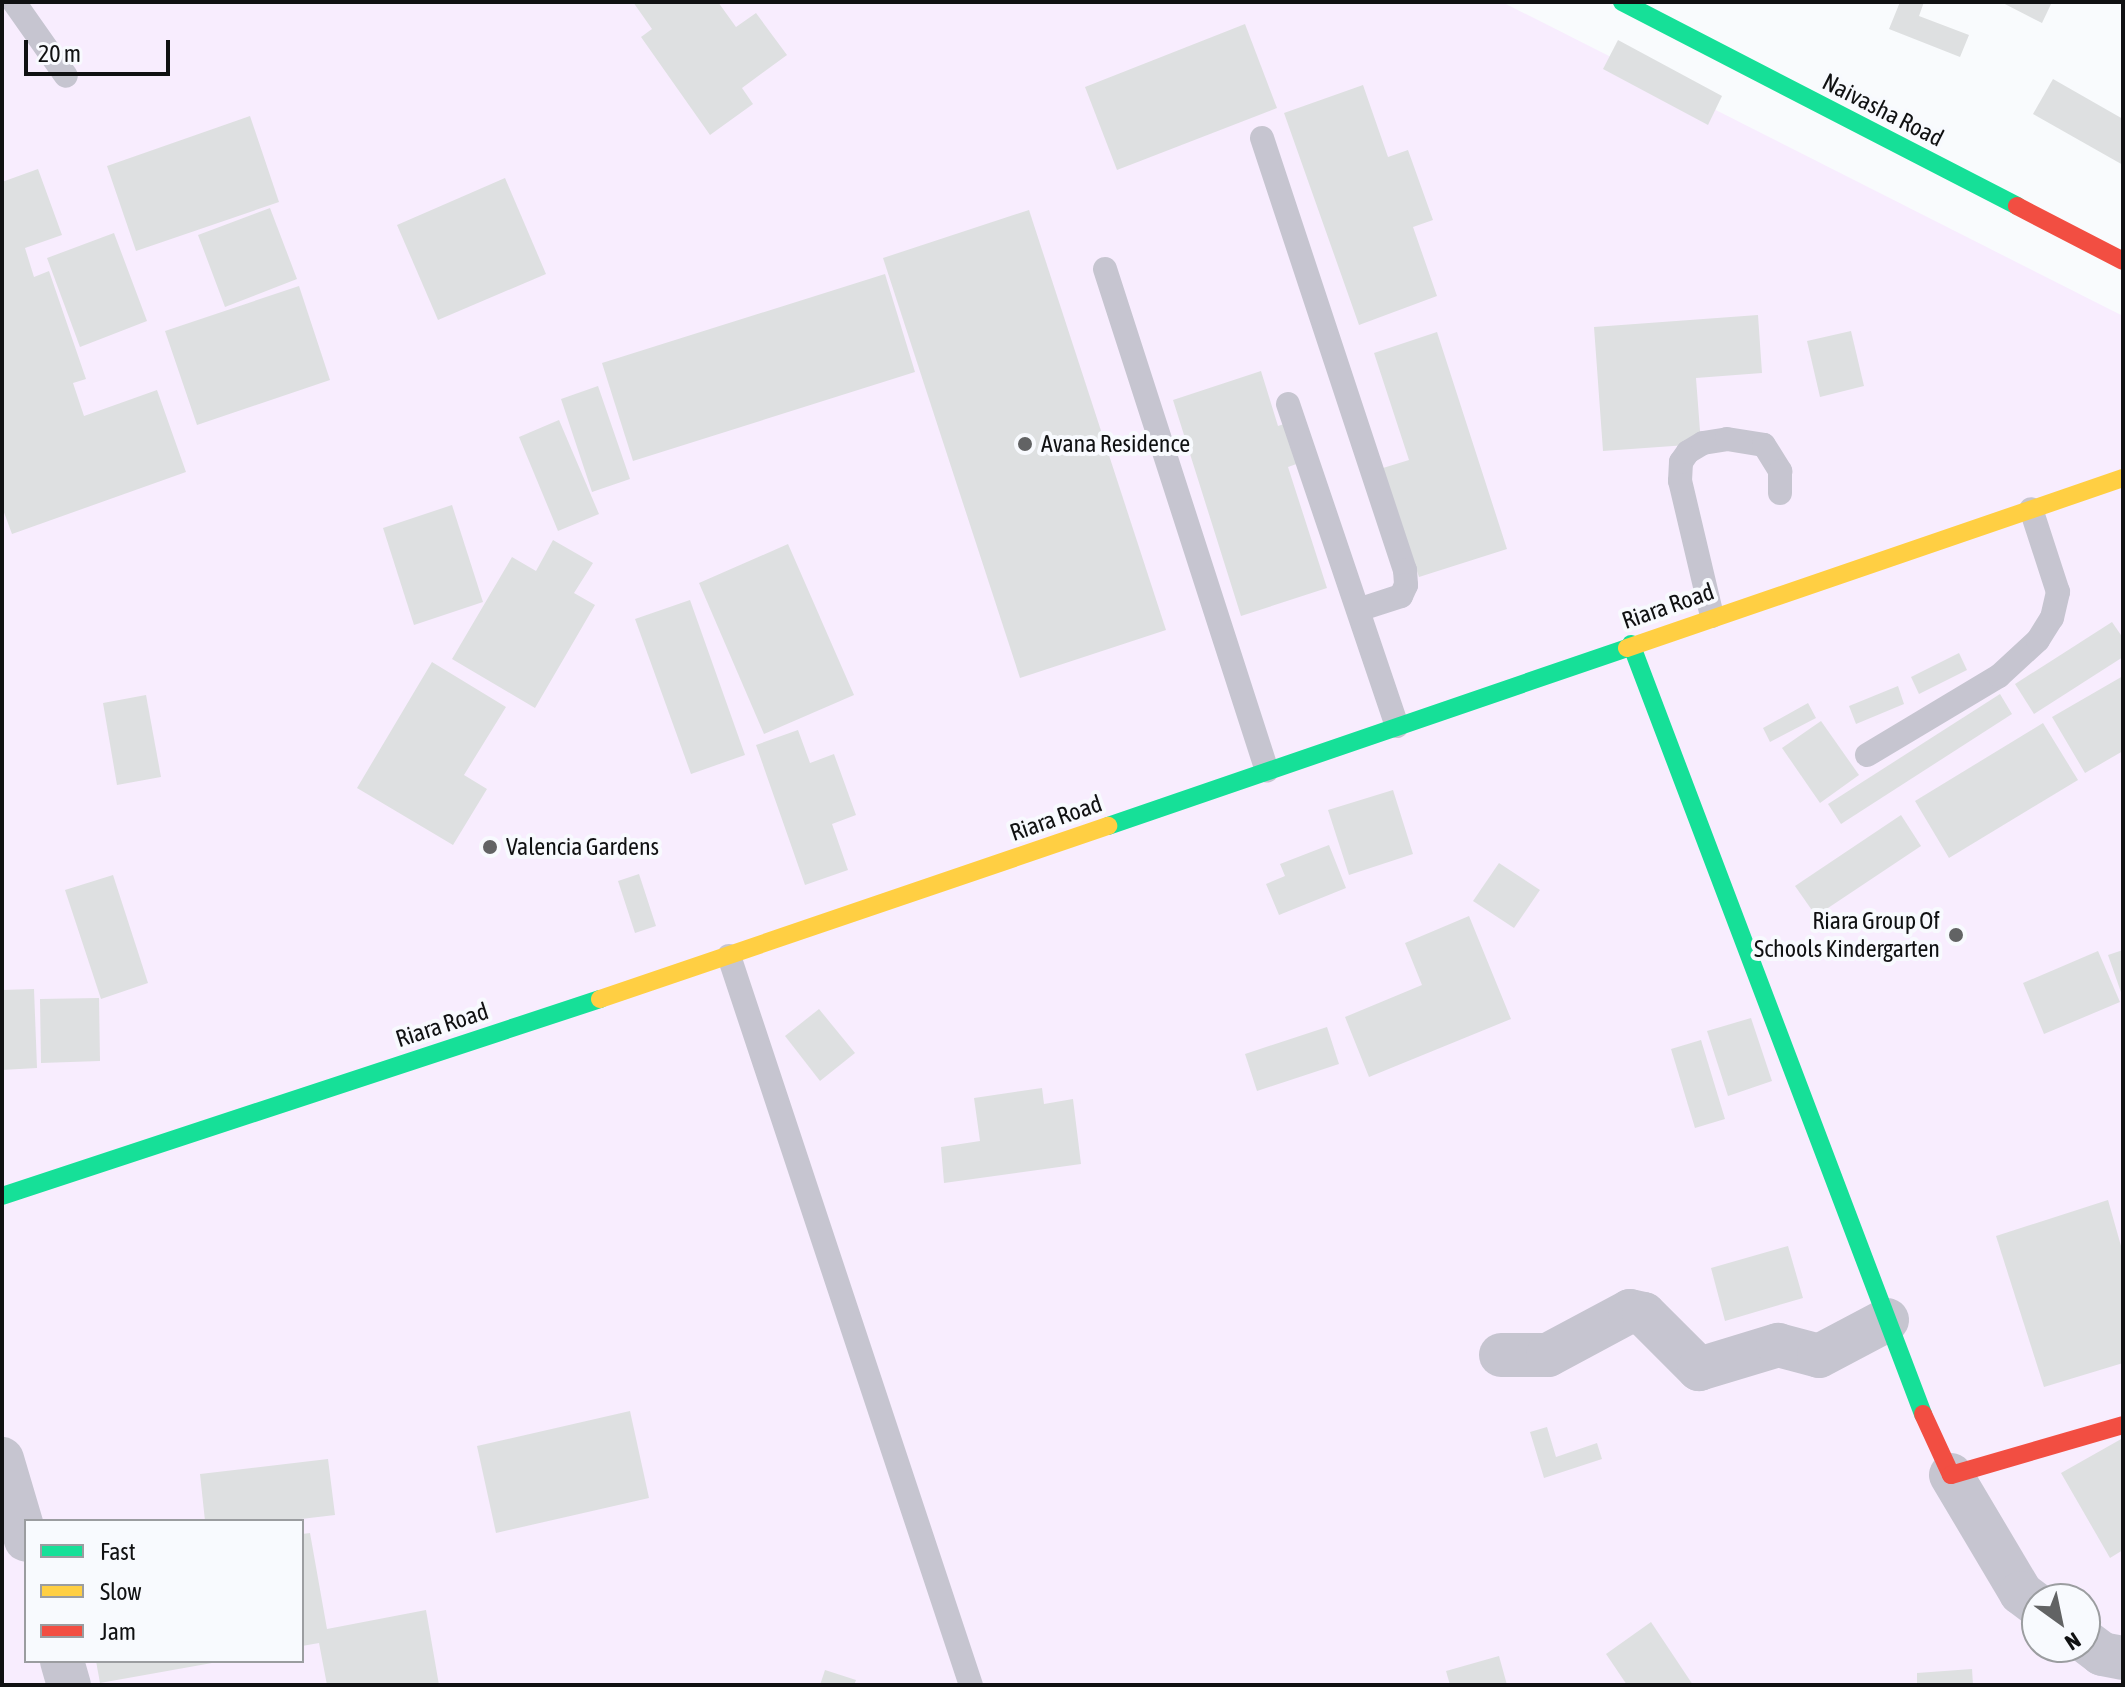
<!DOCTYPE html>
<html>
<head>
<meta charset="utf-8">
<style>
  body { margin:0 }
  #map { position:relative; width:2125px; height:1687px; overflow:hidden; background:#f9fbfd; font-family:"Asap Condensed",sans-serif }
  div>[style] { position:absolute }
  .green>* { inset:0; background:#f8edfe }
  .building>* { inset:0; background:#dee0e1 }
  .lane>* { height:24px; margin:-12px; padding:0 12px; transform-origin:12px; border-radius:12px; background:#c6c5d0 }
  .street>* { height:44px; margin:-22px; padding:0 22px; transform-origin:22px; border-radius:22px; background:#c6c5d0 }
  .fast>* { height:18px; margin:-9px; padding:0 9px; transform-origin:9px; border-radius:9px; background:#16e098 }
  .slow>* { height:18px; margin:-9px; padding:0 9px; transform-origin:9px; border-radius:9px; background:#ffcf43 }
  .jam>* { height:18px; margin:-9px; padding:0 9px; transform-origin:9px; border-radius:9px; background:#f24e42 }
  .dots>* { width:22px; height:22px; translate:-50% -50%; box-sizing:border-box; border:4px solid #f8fafe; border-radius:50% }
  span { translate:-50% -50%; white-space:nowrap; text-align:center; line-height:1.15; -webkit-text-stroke:8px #f8fafe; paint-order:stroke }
  .street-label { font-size:24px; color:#101112 }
  .poi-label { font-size:24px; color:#101112 }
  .left { translate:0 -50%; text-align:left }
  .right { translate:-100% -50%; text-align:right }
  .frame { position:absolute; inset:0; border:4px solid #101112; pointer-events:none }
  .legend { position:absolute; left:24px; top:1519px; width:280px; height:144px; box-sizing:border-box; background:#f8fafe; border:2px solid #9b9da0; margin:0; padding:10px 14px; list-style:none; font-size:24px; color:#101112 }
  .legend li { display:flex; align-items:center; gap:16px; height:40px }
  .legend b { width:40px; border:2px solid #9b9da0 }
  .north { position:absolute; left:2021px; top:1583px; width:80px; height:80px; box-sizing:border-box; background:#f8fafe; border:2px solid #9b9da0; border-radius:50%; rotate:147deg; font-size:22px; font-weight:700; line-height:32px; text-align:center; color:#101112 }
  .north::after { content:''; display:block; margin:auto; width:28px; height:36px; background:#626364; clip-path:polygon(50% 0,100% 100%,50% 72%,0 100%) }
  .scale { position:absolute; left:24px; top:40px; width:146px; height:36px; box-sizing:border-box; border:4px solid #101112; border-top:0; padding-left:10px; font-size:24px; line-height:28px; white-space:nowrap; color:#101112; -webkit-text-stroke:6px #f8fafe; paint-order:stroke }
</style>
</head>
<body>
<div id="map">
  <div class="green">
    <div style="clip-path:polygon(evenodd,2px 2px,1502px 2px,2123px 316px,2123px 1685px,2px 1685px,2px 2px,26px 1521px,302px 1521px,302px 1661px,26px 1661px,26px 1521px,2px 2px,2037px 1599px,2085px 1599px,2085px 1647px,2037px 1647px,2037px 1599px)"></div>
  </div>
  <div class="building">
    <div style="clip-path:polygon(633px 2px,718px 2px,736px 27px,756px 13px,787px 55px,742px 88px,753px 104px,710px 135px,641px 37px,652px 29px)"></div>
    <div style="clip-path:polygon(1900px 2px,1924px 2px,1919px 16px,1969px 35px,1960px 57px,1889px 29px)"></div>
    <div style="clip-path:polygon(2001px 2px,2052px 2px,2042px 23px)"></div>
    <div style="clip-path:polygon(1245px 24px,1277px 108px,1117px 170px,1085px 87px)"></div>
    <div style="clip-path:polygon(1618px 40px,1722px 96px,1708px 125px,1603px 69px)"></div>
    <div style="clip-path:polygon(2053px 79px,2123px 119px,2123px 165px,2033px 114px)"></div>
    <div style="clip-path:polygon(1363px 85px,1388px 157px,1408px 150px,1433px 220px,1413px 227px,1437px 296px,1359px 325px,1284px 113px)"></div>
    <div style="clip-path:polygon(250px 116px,279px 202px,136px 251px,107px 166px)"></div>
    <div style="clip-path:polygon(38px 169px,62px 235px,25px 248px,34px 277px,49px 271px,86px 379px,73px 383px,84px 416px,157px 390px,186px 472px,12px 534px,2px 507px,2px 182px)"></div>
    <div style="clip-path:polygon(505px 178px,546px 274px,438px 320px,397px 225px)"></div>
    <div style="clip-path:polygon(270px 208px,297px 279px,225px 307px,198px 235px)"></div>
    <div style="clip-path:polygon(1029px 210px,1166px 630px,1020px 678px,883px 258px)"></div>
    <div style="clip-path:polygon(114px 233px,147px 321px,80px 347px,47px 258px)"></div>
    <div style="clip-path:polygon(885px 274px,915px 372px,633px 461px,602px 363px)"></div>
    <div style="clip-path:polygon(299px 286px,330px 380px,197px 425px,165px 331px)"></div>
    <div style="clip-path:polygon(1758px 315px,1762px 373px,1696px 378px,1701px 444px,1603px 451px,1594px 327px)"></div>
    <div style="clip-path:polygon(1851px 331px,1864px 386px,1820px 397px,1807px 341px)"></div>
    <div style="clip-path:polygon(1437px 332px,1507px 549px,1419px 577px,1383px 468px,1409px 460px,1374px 353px)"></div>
    <div style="clip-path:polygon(1261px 371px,1278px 426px,1293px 421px,1305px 461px,1288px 467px,1327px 588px,1241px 616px,1173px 400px)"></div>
    <div style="clip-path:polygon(598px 386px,630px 479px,592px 492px,561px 399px)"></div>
    <div style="clip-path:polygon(559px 420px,599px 514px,558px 531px,519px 437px)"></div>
    <div style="clip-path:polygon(452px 505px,483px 602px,414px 625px,383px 528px)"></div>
    <div style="clip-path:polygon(553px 540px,593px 563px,574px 593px,595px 605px,535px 708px,452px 659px,512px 557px,536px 571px)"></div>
    <div style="clip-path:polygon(788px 544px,854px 695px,764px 734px,699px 583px)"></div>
    <div style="clip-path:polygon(690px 600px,745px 755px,691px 774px,635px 619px)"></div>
    <div style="clip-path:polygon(2112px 622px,2123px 638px,2123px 657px,2034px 714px,2015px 684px)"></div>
    <div style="clip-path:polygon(1959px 653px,1967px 670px,1919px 694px,1911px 677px)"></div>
    <div style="clip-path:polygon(432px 662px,506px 707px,464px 775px,487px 789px,453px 845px,357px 788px)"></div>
    <div style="clip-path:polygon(2123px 676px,2123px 751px,2085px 773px,2052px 717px)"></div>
    <div style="clip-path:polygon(1898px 686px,1904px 704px,1856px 724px,1849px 706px)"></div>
    <div style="clip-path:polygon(2000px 694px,2012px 714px,1841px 824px,1828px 804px)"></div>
    <div style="clip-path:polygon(146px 695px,161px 777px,117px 785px,103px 703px)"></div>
    <div style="clip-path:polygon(1808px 703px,1816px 718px,1770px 742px,1763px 728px)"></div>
    <div style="clip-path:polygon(1821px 721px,1859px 775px,1820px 803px,1782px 748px)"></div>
    <div style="clip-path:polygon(2043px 723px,2078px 780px,1949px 858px,1915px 801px)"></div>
    <div style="clip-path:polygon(798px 730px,810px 763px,834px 754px,856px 815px,832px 824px,848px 870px,805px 885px,756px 745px)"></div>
    <div style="clip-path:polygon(1393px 790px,1413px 854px,1349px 875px,1328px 810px)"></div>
    <div style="clip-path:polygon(1901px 815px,1921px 846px,1816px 916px,1795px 886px)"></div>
    <div style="clip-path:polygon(1329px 845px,1346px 888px,1279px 915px,1266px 884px,1285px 876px,1280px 864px)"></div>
    <div style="clip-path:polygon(1499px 863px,1540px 890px,1514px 928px,1473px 901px)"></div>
    <div style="clip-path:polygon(639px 874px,656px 926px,635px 933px,618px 881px)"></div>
    <div style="clip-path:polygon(113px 875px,148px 983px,101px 999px,65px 890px)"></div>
    <div style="clip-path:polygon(1469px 916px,1511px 1019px,1369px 1077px,1345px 1017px,1422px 985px,1405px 943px)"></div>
    <div style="clip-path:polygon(2123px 950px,2123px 998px,2108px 955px)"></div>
    <div style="clip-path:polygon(2098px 951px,2120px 1002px,2044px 1034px,2023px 983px)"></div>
    <div style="clip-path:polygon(34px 989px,37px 1068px,2px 1070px,2px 990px)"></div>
    <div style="clip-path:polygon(99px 998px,100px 1061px,41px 1063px,40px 999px)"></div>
    <div style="clip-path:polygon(819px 1009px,855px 1053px,820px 1081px,785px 1036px)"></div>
    <div style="clip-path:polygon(1751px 1018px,1772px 1081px,1728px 1096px,1707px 1031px)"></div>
    <div style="clip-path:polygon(1327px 1027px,1339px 1064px,1257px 1091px,1245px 1054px)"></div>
    <div style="clip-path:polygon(1701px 1040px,1725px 1119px,1695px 1128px,1671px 1049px)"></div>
    <div style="clip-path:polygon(1042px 1088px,1044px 1104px,1073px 1099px,1081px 1164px,944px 1183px,941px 1147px,980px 1141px,974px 1098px)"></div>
    <div style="clip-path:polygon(2108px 1200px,2123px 1253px,2123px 1363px,2044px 1387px,1996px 1236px)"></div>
    <div style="clip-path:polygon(1788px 1246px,1803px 1298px,1725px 1321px,1711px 1268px)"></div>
    <div style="clip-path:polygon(630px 1411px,649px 1498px,496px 1533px,477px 1446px)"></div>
    <div style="clip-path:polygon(1547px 1427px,1556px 1457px,1597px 1443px,1602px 1459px,1544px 1478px,1530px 1432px)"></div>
    <div style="clip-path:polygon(2123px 1438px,2123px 1550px,2110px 1558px,2061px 1473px)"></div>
    <div style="clip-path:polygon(328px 1459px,335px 1515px,284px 1521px,205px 1521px,200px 1474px)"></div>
    <div style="clip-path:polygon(310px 1533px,327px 1629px,426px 1610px,439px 1685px,327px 1685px,319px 1643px,302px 1646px,302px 1534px)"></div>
    <div style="clip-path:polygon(1651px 1622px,1693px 1685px,1627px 1685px,1606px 1654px)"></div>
    <div style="clip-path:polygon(1499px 1656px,1507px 1685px,1450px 1685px,1446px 1671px)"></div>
    <div style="clip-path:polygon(96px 1661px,211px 1661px,212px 1663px,100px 1683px)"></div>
    <div style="clip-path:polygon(1972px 1669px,1973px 1685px,1917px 1685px,1917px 1673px)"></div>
    <div style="clip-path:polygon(825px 1670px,856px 1680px,854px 1685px,820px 1685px)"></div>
  </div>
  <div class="lane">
    <div style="left:14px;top:2px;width:90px;rotate:54.9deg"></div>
    <div style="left:1262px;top:138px;width:455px;rotate:71.7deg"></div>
    <div style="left:1405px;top:570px;width:15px;rotate:86deg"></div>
    <div style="left:1406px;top:585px;width:12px;rotate:114deg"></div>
    <div style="left:1401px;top:596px;width:45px;rotate:162deg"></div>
    <div style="left:1105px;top:269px;width:527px;rotate:72.11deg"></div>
    <div style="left:1288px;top:404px;width:340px;rotate:71.3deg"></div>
    <div style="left:1712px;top:616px;width:139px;rotate:-103.3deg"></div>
    <div style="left:1680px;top:481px;width:19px;rotate:-87deg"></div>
    <div style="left:1681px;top:462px;width:12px;rotate:-55deg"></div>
    <div style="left:1688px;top:452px;width:17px;rotate:-31deg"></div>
    <div style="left:1703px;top:443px;width:24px;rotate:-9deg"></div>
    <div style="left:1727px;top:439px;width:37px;rotate:9deg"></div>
    <div style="left:1764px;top:445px;width:31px;rotate:58deg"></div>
    <div style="left:1780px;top:471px;width:22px;rotate:90deg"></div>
    <div style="left:1867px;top:755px;width:154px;rotate:-30.9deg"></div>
    <div style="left:1999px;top:676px;width:53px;rotate:-42.7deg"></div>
    <div style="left:2038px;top:640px;width:26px;rotate:-58deg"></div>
    <div style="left:2052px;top:618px;width:27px;rotate:-77deg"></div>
    <div style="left:2058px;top:592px;width:87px;rotate:-108deg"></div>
    <div style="left:729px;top:956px;width:768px;rotate:71.64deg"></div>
  </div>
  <div class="street">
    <div style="left:1501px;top:1355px;width:47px"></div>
    <div style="left:1548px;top:1355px;width:93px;rotate:-28.2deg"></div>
    <div style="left:1630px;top:1311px;width:14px;rotate:12deg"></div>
    <div style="left:1644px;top:1314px;width:78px;rotate:45deg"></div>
    <div style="left:1699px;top:1369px;width:83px;rotate:-16.9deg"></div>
    <div style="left:1778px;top:1345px;width:42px;rotate:15deg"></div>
    <div style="left:1819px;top:1356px;width:77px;rotate:-27.9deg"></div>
    <div style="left:2px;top:1459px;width:84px;rotate:73.5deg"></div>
    <div style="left:1951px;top:1475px;width:137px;rotate:59.3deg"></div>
    <div style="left:2021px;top:1593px;width:20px;rotate:37deg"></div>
    <div style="left:2085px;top:1641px;width:21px;rotate:37deg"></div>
    <div style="left:2102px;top:1654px;width:21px;rotate:11deg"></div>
    <div style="left:62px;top:1661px;width:25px;rotate:74deg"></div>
  </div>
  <div class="fast">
    <div style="left:1622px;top:2px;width:445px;rotate:27.3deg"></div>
    <div style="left:1631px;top:644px;width:824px;rotate:69.23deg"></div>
    <div style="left:1108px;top:826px;width:549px;rotate:-18.93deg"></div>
    <div style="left:2px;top:1196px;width:630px;rotate:-18.23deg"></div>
  </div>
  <div class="slow">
    <div style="left:1627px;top:648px;width:524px;rotate:-18.92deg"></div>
    <div style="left:600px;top:999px;width:537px;rotate:-18.81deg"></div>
  </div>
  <div class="jam">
    <div style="left:2017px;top:206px;width:119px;rotate:27.4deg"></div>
    <div style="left:1923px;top:1414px;width:67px;rotate:65.3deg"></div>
    <div style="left:1951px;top:1475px;width:179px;rotate:-16.2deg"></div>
  </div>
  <div class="dots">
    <div style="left:1025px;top:444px;background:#626364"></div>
    <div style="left:490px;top:847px;background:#626364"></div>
    <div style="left:1956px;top:935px;background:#626364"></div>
  </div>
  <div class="street-label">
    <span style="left:1883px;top:110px;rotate:27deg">Naivasha Road</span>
    <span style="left:1668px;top:606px;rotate:-19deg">Riara Road</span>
    <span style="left:1056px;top:818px;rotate:-19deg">Riara Road</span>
    <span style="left:442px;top:1025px;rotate:-18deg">Riara Road</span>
  </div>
  <div class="poi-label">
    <span class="left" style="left:1041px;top:444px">Avana Residence</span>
    <span class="left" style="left:506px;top:847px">Valencia Gardens</span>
    <span class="right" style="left:1940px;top:935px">Riara Group Of<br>Schools Kindergarten</span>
  </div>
  <div class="frame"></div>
  <ul class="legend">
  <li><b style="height:10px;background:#16e098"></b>Fast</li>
  <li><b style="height:10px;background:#ffcf43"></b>Slow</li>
  <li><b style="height:10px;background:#f24e42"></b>Jam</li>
  </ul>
  <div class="north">N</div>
  <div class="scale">20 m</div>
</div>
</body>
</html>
